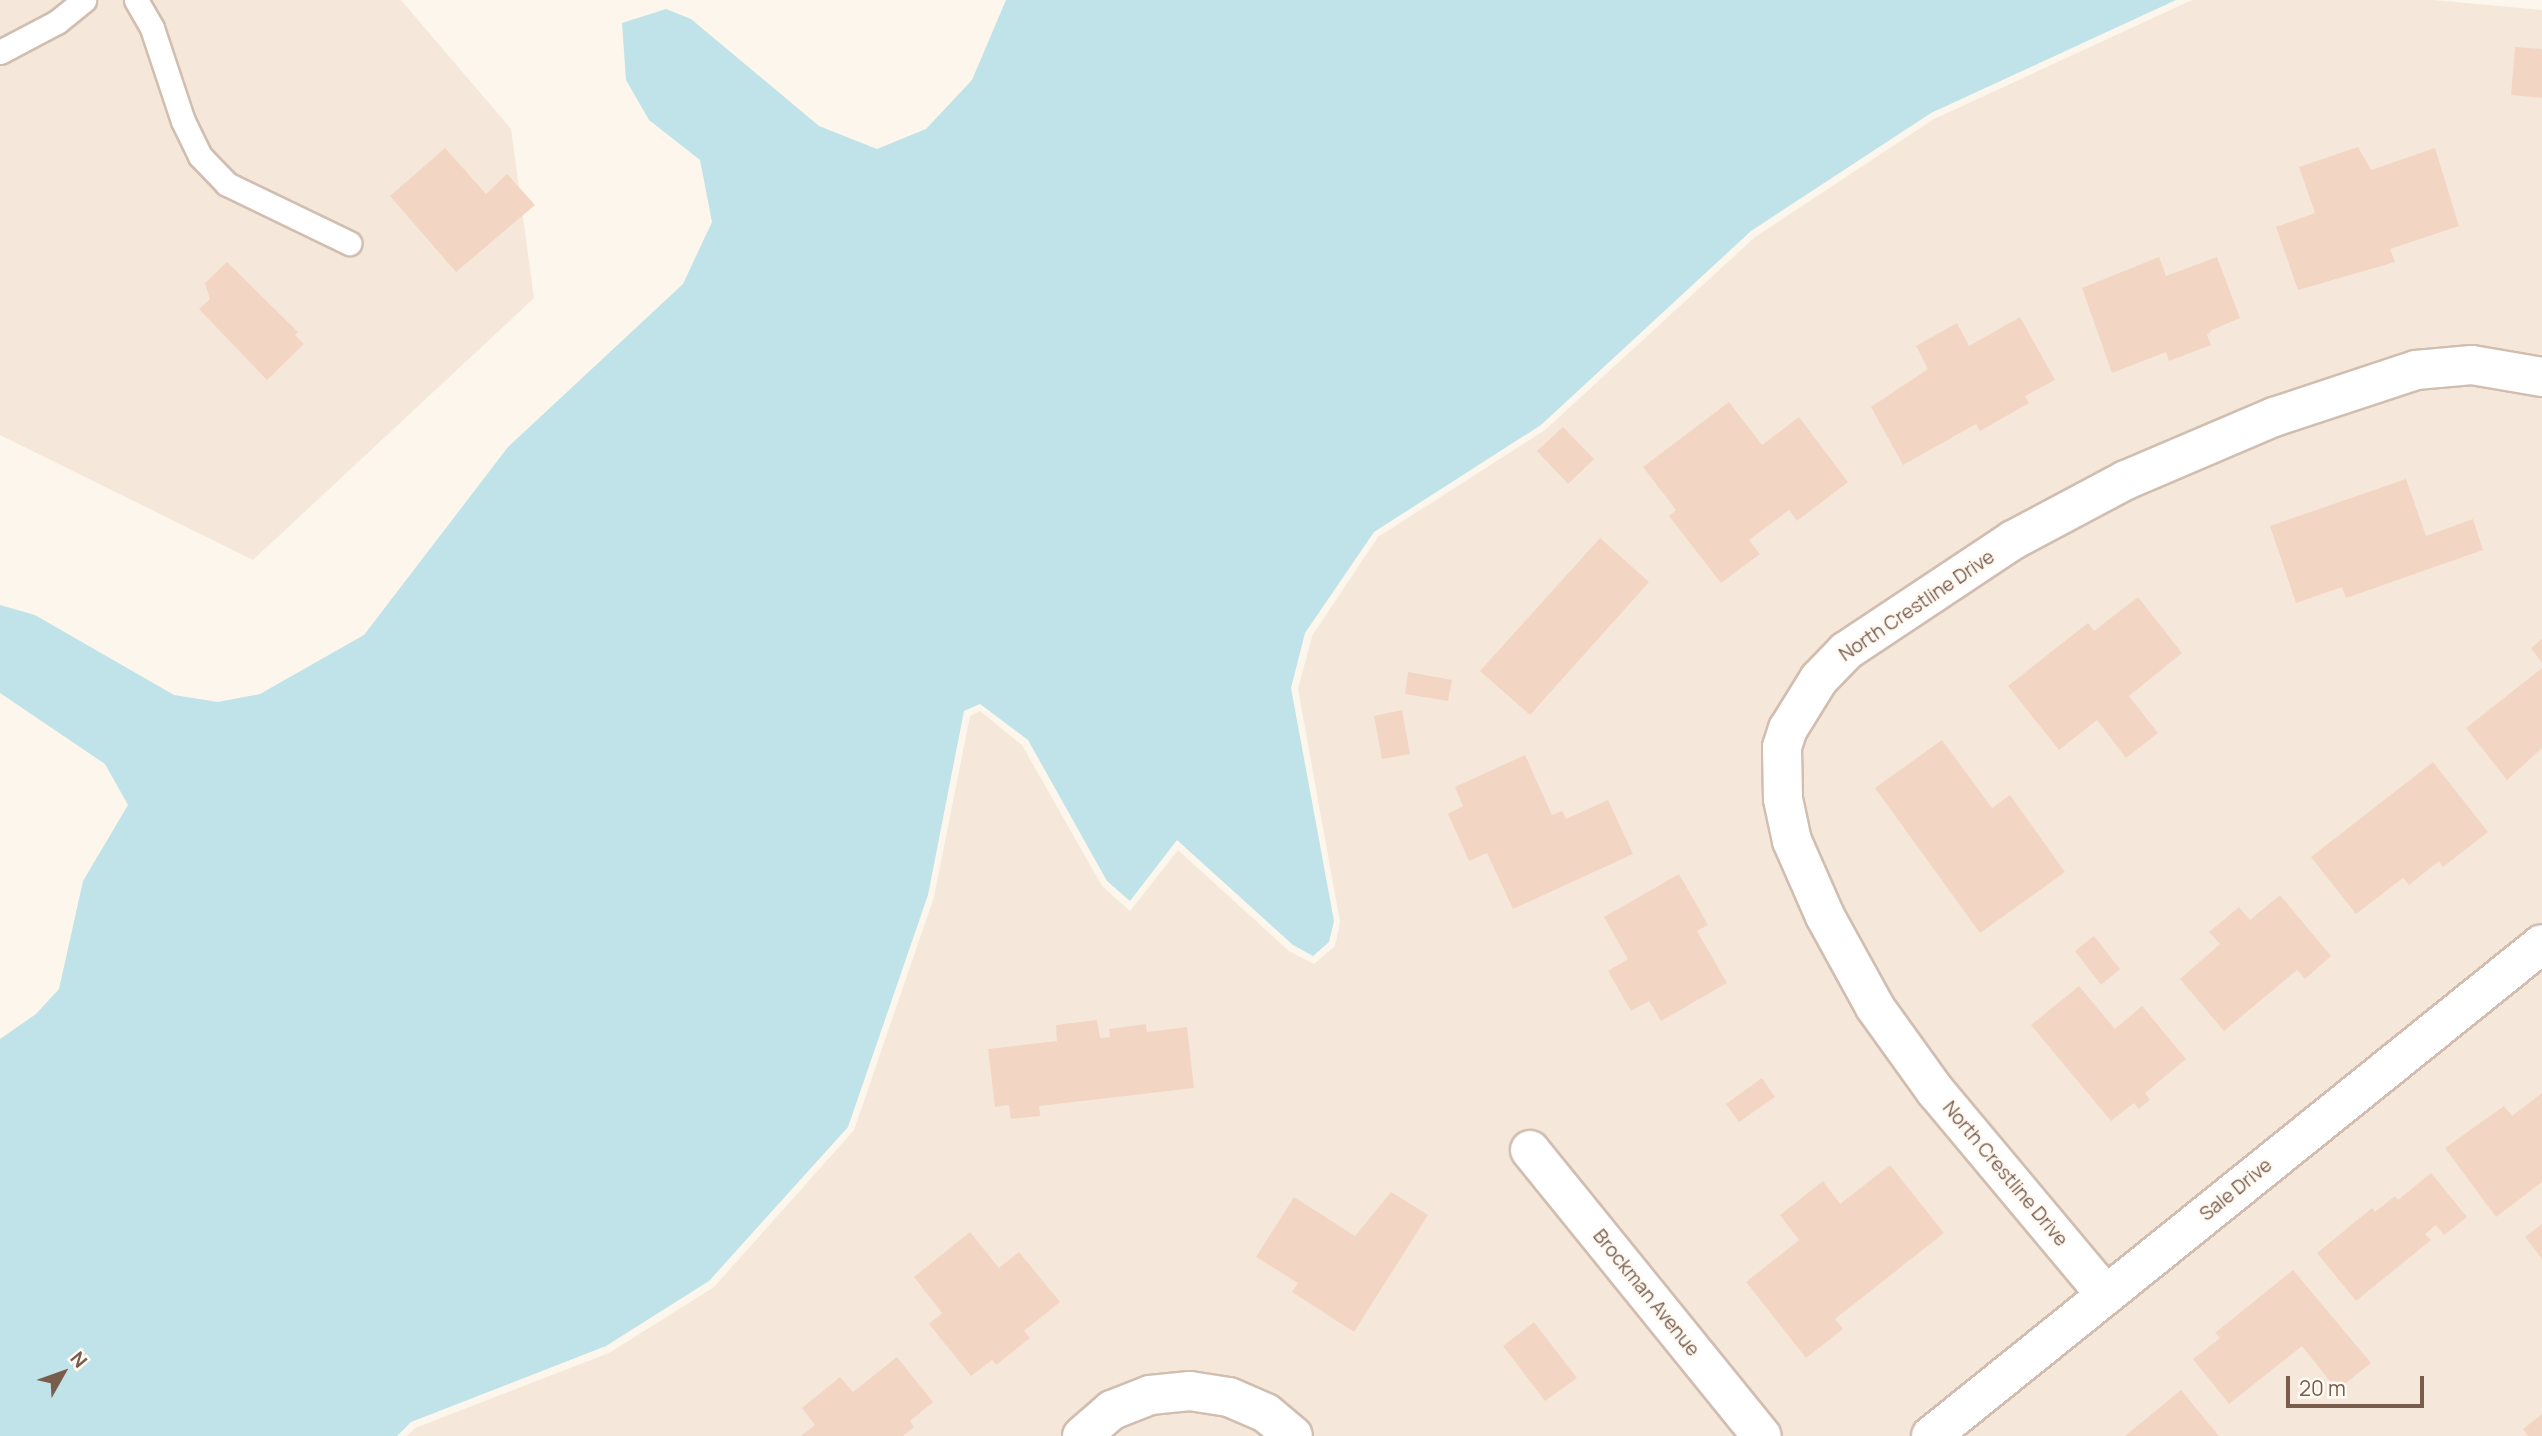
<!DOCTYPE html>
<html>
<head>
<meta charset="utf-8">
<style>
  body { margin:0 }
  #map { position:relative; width:2542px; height:1436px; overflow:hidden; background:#fdf6ec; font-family:Manrope,sans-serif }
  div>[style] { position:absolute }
  .residential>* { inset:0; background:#f5e8da }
  .water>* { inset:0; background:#bfe3e8 }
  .building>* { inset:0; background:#f3d5c3 }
  .roads { filter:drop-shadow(2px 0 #d1beb0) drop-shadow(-2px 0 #d1beb0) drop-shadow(0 2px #d1beb0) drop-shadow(0 -2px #d1beb0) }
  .lane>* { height:23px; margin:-11.5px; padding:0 11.5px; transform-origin:11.5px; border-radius:11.5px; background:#fff }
  .street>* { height:38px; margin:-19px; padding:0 19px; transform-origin:19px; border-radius:19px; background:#fff }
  span { translate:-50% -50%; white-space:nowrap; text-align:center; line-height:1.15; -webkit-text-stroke:5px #fffaf3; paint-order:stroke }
  .street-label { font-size:19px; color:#7a5c4d }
  .north { position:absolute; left:28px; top:1338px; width:70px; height:70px; -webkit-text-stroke:5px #fffaf3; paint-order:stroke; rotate:50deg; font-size:19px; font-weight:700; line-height:28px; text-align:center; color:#7a5c4d }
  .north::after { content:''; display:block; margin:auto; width:24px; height:32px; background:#7a5c4d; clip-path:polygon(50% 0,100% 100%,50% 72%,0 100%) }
  .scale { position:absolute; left:2286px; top:1376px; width:138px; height:32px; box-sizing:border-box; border:4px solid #7a5c4d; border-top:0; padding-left:9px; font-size:21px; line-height:24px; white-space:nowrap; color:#7a5c4d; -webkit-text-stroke:5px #fffaf3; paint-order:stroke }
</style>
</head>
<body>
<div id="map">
  <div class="residential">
    <div style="clip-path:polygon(0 0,401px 0,511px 129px,534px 298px,253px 560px,0 435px)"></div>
    <div style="clip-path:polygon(2192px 0,2433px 0,2542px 10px,2542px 1436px,407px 1436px,415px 1428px,609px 1353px,714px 1287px,854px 1130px,934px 897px,970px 716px,980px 711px,1022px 745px,1102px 886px,1130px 911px,1178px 850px,1289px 951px,1314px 964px,1335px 946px,1340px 922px,1298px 689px,1312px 636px,1378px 537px,1545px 430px,1755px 237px,1934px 119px)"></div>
  </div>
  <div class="water">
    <div style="clip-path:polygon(1006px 0,2176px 0,1931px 113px,1751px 231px,1541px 425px,1374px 532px,1305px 633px,1291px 688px,1334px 921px,1329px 942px,1313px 956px,1293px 945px,1177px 840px,1130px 901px,1107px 881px,1028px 740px,980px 704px,964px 711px,928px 895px,848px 1127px,709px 1281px,606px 1346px,411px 1422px,397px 1436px,0 1436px,0 1039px,36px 1014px,59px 989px,83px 881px,128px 805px,105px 764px,0 693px,0 605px,35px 615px,174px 695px,218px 702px,260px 694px,364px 635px,508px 447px,683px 284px,712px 222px,700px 160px,649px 120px,626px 80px,622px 23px,666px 9px,691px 19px,819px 126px,877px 149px,926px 129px,972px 80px)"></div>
  </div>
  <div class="building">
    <div style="clip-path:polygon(2515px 47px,2542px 49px,2542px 98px,2511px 95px)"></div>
    <div style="clip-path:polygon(2358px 147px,2371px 170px,2435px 148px,2459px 226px,2390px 249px,2395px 262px,2298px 290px,2276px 227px,2315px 213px,2299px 167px)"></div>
    <div style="clip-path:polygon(445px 148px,486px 194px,507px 174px,535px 205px,456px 272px,390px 196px)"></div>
    <div style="clip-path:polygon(2159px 257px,2166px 276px,2217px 257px,2240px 318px,2212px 330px,2207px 335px,2211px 345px,2169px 361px,2166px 352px,2112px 373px,2082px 288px)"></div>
    <div style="clip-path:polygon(227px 262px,298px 332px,295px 335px,304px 344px,267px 380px,199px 309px,210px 299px,205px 283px)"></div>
    <div style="clip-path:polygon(2020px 317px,2055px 380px,2025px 396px,2029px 403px,1980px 431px,1976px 424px,1903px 465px,1871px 407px,1928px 369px,1916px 346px,1957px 323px,1969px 346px)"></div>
    <div style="clip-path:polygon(1729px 402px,1762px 445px,1799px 417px,1848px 482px,1797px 521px,1789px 510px,1749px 540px,1760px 554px,1721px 583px,1669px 516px,1676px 510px,1643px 467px)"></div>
    <div style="clip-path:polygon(1563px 427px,1594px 459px,1568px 484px,1537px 451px)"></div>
    <div style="clip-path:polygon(2406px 479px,2426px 536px,2473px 519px,2483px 550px,2346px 598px,2342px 587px,2296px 603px,2270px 526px)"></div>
    <div style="clip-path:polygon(1600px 538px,1649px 582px,1530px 715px,1480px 671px)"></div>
    <div style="clip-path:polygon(2138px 597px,2182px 653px,2129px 696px,2158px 733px,2126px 758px,2097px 720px,2059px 750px,2008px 686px,2088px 623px,2094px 631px)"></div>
    <div style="clip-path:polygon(2542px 639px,2542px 663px,2531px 648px)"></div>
    <div style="clip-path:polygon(2542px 668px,2542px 748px,2507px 780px,2466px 728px)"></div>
    <div style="clip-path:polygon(1408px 672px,1452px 680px,1448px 701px,1405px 694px)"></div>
    <div style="clip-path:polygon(1402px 710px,1410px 754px,1382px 759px,1374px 716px)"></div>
    <div style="clip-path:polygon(1942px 740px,1992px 808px,2010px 795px,2065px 872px,1980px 933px,1875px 788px)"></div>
    <div style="clip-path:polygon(1525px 755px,1552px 815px,1562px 811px,1566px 819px,1608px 800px,1633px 854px,1513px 909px,1487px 853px,1469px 861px,1448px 814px,1463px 806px,1455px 787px)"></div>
    <div style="clip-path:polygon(2433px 762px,2488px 832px,2443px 867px,2439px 861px,2409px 885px,2403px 878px,2356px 914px,2311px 857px)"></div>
    <div style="clip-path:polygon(1679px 874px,1708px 925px,1697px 931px,1727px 983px,1661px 1021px,1649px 1001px,1631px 1011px,1608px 971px,1628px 959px,1604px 917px)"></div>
    <div style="clip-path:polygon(2280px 895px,2331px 956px,2305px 979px,2297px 970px,2224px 1031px,2180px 979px,2220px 944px,2209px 932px,2239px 907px,2250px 920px)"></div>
    <div style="clip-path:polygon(2094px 936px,2120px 969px,2101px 985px,2075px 951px)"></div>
    <div style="clip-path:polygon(2079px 986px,2115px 1029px,2142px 1006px,2186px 1059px,2145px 1093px,2150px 1100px,2139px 1109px,2134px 1103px,2111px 1121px,2031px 1025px)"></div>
    <div style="clip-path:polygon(1097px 1020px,1100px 1038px,1110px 1037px,1109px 1029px,1146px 1024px,1147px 1032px,1187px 1027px,1194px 1088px,1039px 1106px,1040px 1116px,1011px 1119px,1009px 1105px,995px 1107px,988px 1049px,1057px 1041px,1056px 1025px)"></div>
    <div style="clip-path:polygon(1762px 1078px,1775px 1097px,1739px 1122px,1726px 1104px)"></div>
    <div style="clip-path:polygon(2542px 1093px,2542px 1182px,2496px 1217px,2445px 1148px,2504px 1106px,2512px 1116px)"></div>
    <div style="clip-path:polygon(1890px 1165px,1944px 1233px,1835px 1319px,1843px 1329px,1806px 1358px,1746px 1282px,1799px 1240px,1780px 1215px,1823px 1181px,1840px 1204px)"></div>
    <div style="clip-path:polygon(2431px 1173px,2467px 1217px,2444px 1235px,2436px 1225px,2425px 1234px,2431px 1240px,2356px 1301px,2317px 1253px,2372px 1208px,2375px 1212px,2395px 1196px,2398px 1200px)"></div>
    <div style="clip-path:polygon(1391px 1192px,1428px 1215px,1354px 1332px,1292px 1292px,1298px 1283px,1256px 1257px,1294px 1197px,1355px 1236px)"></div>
    <div style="clip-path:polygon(2542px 1224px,2542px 1259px,2525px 1237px)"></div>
    <div style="clip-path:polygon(970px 1232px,999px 1268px,1019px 1252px,1060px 1302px,1024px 1331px,1030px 1338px,996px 1365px,992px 1360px,971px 1376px,929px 1324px,942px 1313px,914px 1277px)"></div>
    <div style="clip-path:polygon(2293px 1270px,2371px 1363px,2337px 1390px,2302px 1346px,2229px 1404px,2193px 1359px,2220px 1338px,2215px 1333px)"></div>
    <div style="clip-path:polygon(1534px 1322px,1577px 1378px,1545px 1401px,1503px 1346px)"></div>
    <div style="clip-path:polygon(897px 1357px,933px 1402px,910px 1421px,914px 1427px,903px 1436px,801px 1436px,815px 1425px,802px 1408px,840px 1377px,853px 1392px)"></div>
    <div style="clip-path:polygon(2181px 1390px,2219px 1436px,2125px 1436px)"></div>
    <div style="clip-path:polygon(2542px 1414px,2542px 1436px,2528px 1436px,2523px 1429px)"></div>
  </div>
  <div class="roads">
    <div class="lane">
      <div style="left:136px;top:0;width:32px;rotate:60deg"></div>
      <div style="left:152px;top:28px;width:98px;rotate:71.6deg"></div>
      <div style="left:183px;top:121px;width:39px;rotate:64deg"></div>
      <div style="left:200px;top:156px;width:39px;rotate:46deg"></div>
      <div style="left:227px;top:184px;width:136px;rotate:25.8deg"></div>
      <div style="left:0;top:52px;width:64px;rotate:-27.8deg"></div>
      <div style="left:57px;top:22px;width:35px;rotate:-39deg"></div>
    </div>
    <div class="street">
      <div style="left:1530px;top:1150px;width:368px;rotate:51deg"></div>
      <div style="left:2106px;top:1295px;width:265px;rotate:-129.9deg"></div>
      <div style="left:1936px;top:1092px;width:105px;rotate:-125.7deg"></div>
      <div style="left:1875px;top:1007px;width:104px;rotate:-118.8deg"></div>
      <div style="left:1825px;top:916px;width:82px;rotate:-113.7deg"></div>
      <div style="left:1792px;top:841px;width:43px;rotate:-102.1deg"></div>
      <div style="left:1783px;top:799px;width:52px;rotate:-91.1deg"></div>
      <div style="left:1782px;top:747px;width:19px;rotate:-72deg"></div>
      <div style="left:1788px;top:729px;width:59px;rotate:-58.2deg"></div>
      <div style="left:1819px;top:679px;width:39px;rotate:-46deg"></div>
      <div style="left:1846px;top:651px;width:201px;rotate:-33.6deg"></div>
      <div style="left:2013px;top:540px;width:128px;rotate:-28deg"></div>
      <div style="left:2126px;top:480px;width:161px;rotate:-23.1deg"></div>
      <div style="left:2274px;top:417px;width:150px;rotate:-18.3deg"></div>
      <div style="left:2416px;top:370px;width:56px;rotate:-5.1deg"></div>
      <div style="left:2472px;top:365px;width:71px;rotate:9.7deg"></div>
      <div style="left:1082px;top:1436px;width:40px;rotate:-41deg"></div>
      <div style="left:1112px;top:1410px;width:41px;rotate:-21.5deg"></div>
      <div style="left:1150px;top:1395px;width:40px;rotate:-5.7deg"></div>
      <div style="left:1190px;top:1391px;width:39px;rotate:9deg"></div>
      <div style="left:1229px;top:1397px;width:40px;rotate:23.4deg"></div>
      <div style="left:1266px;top:1413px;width:35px;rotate:40deg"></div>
      <div style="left:1931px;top:1436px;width:784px;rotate:-38.84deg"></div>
    </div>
  </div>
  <div class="street-label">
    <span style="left:1917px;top:606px;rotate:-34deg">North Crestline Drive</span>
    <span style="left:2005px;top:1174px;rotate:50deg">North Crestline Drive</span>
    <span style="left:2236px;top:1190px;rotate:-39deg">Sale Drive</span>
    <span style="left:1646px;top:1293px;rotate:51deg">Brockman Avenue</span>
  </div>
  <div class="north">N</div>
  <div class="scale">20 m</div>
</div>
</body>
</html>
